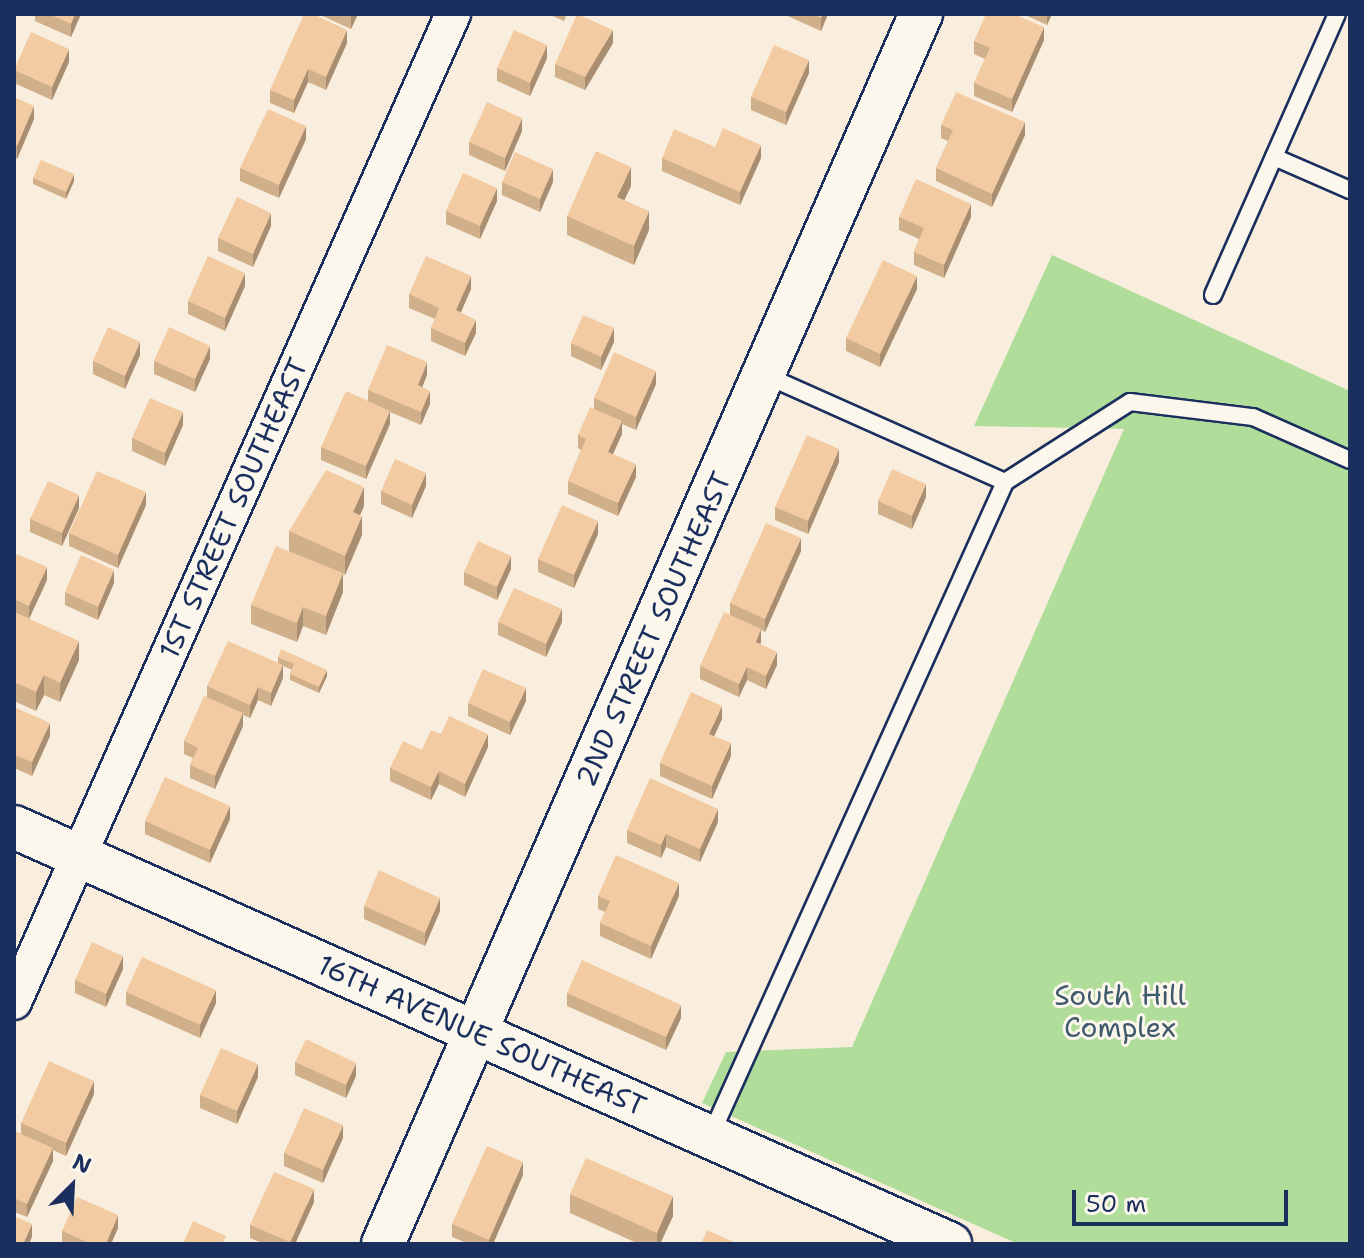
<!DOCTYPE html>
<html>
<head>
<meta charset="utf-8">
<style>
  body { margin:0 }
  #map { position:relative; width:1364px; height:1258px; overflow:hidden; background:#f9eedd; font-family:"Shantell Sans",sans-serif }
  div>[style] { position:absolute }
  .green>* { inset:0; background:#b1dd9b }
  .roads { filter:drop-shadow(2px 0 #1b2f5e) drop-shadow(-2px 0 #1b2f5e) drop-shadow(0 2px #1b2f5e) drop-shadow(0 -2px #1b2f5e) }
  .service>* { height:16px; margin:-8px; padding:0 8px; transform-origin:8px; border-radius:8px; background:#fbf7ec }
  .minor>* { height:34px; margin:-17px; padding:0 17px; transform-origin:17px; border-radius:17px; background:#fbf7ec }
  .tertiary>* { height:42px; margin:-21px; padding:0 21px; transform-origin:21px; border-radius:21px; background:#fbf7ec }
  .wall>* { inset:0; background:#d0af8b }
  .shaded-wall>* { inset:0; background:#a98e71 }
  .building>* { inset:0; background:#f2cba2 }
  span { translate:-50% -50%; white-space:nowrap; text-align:center; line-height:1.15; -webkit-text-stroke:6px #fbf7ec; paint-order:stroke }
  .street-label { font-size:28px; color:#1b2f5e }
  .park-label { font-size:28px; color:#405a6d }
  .frame { position:absolute; inset:0; border:16px solid #1b2f5e; pointer-events:none }
  .north { position:absolute; left:32px; top:1146px; width:80px; height:80px; -webkit-text-stroke:6px #fbf7ec; paint-order:stroke; rotate:24deg; font-size:22px; font-weight:700; line-height:32px; text-align:center; color:#1b2f5e }
  .north::after { content:''; display:block; margin:auto; width:28px; height:36px; background:#1b2f5e; clip-path:polygon(50% 0,100% 100%,50% 72%,0 100%) }
  .scale { position:absolute; left:1072px; top:1190px; width:216px; height:36px; box-sizing:border-box; border:4px solid #1b2f5e; border-top:0; padding-left:10px; font-size:24px; line-height:28px; white-space:nowrap; color:#1b2f5e; -webkit-text-stroke:6px #fbf7ec; paint-order:stroke }
</style>
</head>
<body>
<div id="map">
  <div class="green">
    <div style="clip-path:polygon(1052px 255px,1350px 391px,1350px 1244px,1018px 1244px,702px 1103px,726px 1052px,852px 1047px,1124px 429px,974px 426px)"></div>
  </div>
  <div class="roads">
    <div class="service">
      <div style="left:1274px;top:157px;width:83px;rotate:23.5deg"></div>
      <div style="left:1213px;top:295px;width:307px;rotate:-66.2deg"></div>
      <div style="left:1005px;top:482px;width:148px;rotate:-32.6deg"></div>
      <div style="left:1130px;top:402px;width:124px;rotate:7deg"></div>
      <div style="left:1253px;top:417px;width:106px;rotate:23.9deg"></div>
      <div style="left:710px;top:1137px;width:718px;rotate:-65.75deg"></div>
      <div style="left:1005px;top:482px;width:263px;rotate:-156deg"></div>
    </div>
    <div class="minor">
      <div style="left:14px;top:1002px;width:1081px;rotate:-66.04deg"></div>
    </div>
    <div class="tertiary">
      <div style="left:14px;top:827px;width:1025px;rotate:24.01deg"></div>
      <div style="left:383px;top:1244px;width:1343px;rotate:-66.38deg"></div>
    </div>
  </div>
  <div class="wall">
    <div style="clip-path:polygon(35px 14px,81px 14px,71px 37px,35px 21px)"></div>
    <div style="clip-path:polygon(318px 14px,358px 14px,351px 29px)"></div>
    <div style="clip-path:polygon(548px 14px,567px 14px,564px 21px)"></div>
    <div style="clip-path:polygon(783px 14px,828px 14px,821px 31px)"></div>
    <div style="clip-path:polygon(1023px 14px,1052px 14px,1047px 25px)"></div>
    <div style="clip-path:polygon(1044px 40px,1012px 112px,974px 96px,974px 83px,985px 59px,974px 54px,974px 41px)"></div>
    <div style="clip-path:polygon(347px 43px,326px 90px,308px 82px,294px 113px,270px 103px,270px 90px)"></div>
    <div style="clip-path:polygon(613px 43px,585px 90px,555px 77px,555px 64px)"></div>
    <div style="clip-path:polygon(547px 58px,530px 96px,497px 81px,497px 68px)"></div>
    <div style="clip-path:polygon(69px 62px,52px 100px,14px 83px,14px 70px)"></div>
    <div style="clip-path:polygon(809px 73px,786px 125px,751px 110px,751px 97px)"></div>
    <div style="clip-path:polygon(14px 97px,34px 119px,17px 159px,14px 157px)"></div>
    <div style="clip-path:polygon(941px 125px,1025px 135px,992px 207px,936px 181px,936px 168px,948px 141px,941px 138px)"></div>
    <div style="clip-path:polygon(522px 131px,505px 171px,469px 155px,469px 142px)"></div>
    <div style="clip-path:polygon(306px 139px,279px 198px,240px 181px,240px 168px)"></div>
    <div style="clip-path:polygon(715px 147px,761px 158px,740px 205px,662px 171px,662px 158px)"></div>
    <div style="clip-path:polygon(33px 178px,74px 181px,66px 199px,33px 184px)"></div>
    <div style="clip-path:polygon(502px 182px,553px 182px,540px 212px,502px 195px)"></div>
    <div style="clip-path:polygon(631px 186px,624px 200px,649px 230px,634px 265px,567px 235px,567px 216px)"></div>
    <div style="clip-path:polygon(497px 201px,480px 239px,446px 224px,446px 211px)"></div>
    <div style="clip-path:polygon(899px 217px,971px 217px,944px 278px,914px 265px,914px 252px,919px 239px,899px 230px)"></div>
    <div style="clip-path:polygon(271px 226px,253px 267px,218px 251px,218px 238px)"></div>
    <div style="clip-path:polygon(245px 286px,225px 331px,188px 314px,188px 301px)"></div>
    <div style="clip-path:polygon(471px 289px,460px 313px,476px 333px,465px 356px,431px 341px,431px 328px,435px 319px,409px 308px,409px 294px)"></div>
    <div style="clip-path:polygon(917px 289px,880px 367px,846px 351px,846px 338px)"></div>
    <div style="clip-path:polygon(614px 342px,601px 370px,571px 356px,571px 343px)"></div>
    <div style="clip-path:polygon(140px 355px,125px 389px,93px 374px,93px 361px)"></div>
    <div style="clip-path:polygon(210px 359px,195px 392px,154px 374px,154px 361px)"></div>
    <div style="clip-path:polygon(427px 375px,422px 387px,430px 404px,421px 425px,390px 412px,390px 424px,366px 479px,321px 460px,321px 447px,368px 401px,368px 390px)"></div>
    <div style="clip-path:polygon(656px 384px,636px 430px,622px 424px,622px 434px,613px 454px,636px 477px,618px 516px,568px 494px,568px 481px,581px 450px,578px 448px,578px 435px,594px 409px,594px 398px)"></div>
    <div style="clip-path:polygon(183px 425px,165px 466px,132px 451px,132px 438px)"></div>
    <div style="clip-path:polygon(839px 462px,808px 534px,775px 520px,775px 507px)"></div>
    <div style="clip-path:polygon(426px 486px,412px 518px,381px 504px,381px 491px)"></div>
    <div style="clip-path:polygon(926px 497px,912px 529px,878px 514px,878px 501px)"></div>
    <div style="clip-path:polygon(146px 505px,118px 568px,69px 546px,69px 533px)"></div>
    <div style="clip-path:polygon(364px 506px,360px 515px,362px 535px,345px 575px,343px 574px,343px 592px,326px 635px,303px 626px,297px 642px,251px 624px,251px 605px,289px 551px,289px 531px)"></div>
    <div style="clip-path:polygon(79px 508px,62px 546px,30px 532px,30px 519px)"></div>
    <div style="clip-path:polygon(598px 534px,574px 588px,538px 572px,538px 559px)"></div>
    <div style="clip-path:polygon(801px 551px,765px 632px,761px 630px,760px 644px,777px 665px,766px 689px,747px 680px,739px 697px,700px 679px,700px 666px,730px 615px,730px 603px)"></div>
    <div style="clip-path:polygon(14px 560px,47px 580px,29px 619px,14px 612px)"></div>
    <div style="clip-path:polygon(511px 569px,497px 600px,464px 585px,464px 572px)"></div>
    <div style="clip-path:polygon(114px 583px,98px 620px,65px 605px,65px 592px)"></div>
    <div style="clip-path:polygon(14px 612px,79px 660px,60px 702px,44px 695px,36px 711px,14px 701px)"></div>
    <div style="clip-path:polygon(498px 622px,562px 622px,546px 657px,498px 635px)"></div>
    <div style="clip-path:polygon(278px 657px,327px 676px,319px 693px,290px 680px,290px 674px,292px 670px,283px 666px,283px 678px,271px 706px,258px 700px,250px 718px,243px 715px,243px 726px,215px 789px,190px 778px,190px 765px,193px 758px,184px 754px,184px 741px,207px 697px,207px 686px,278px 663px)"></div>
    <div style="clip-path:polygon(526px 701px,510px 735px,468px 716px,468px 703px)"></div>
    <div style="clip-path:polygon(14px 707px,50px 736px,32px 776px,14px 768px)"></div>
    <div style="clip-path:polygon(722px 719px,714px 736px,731px 756px,712px 799px,660px 776px,660px 763px)"></div>
    <div style="clip-path:polygon(441px 734px,488px 747px,465px 797px,439px 784px,431px 800px,390px 781px,390px 768px,422px 750px)"></div>
    <div style="clip-path:polygon(230px 819px,210px 863px,145px 834px,145px 821px)"></div>
    <div style="clip-path:polygon(718px 822px,700px 862px,666px 847px,661px 858px,627px 843px,627px 830px)"></div>
    <div style="clip-path:polygon(598px 896px,679px 896px,651px 959px,600px 936px,600px 923px,605px 912px,598px 909px)"></div>
    <div style="clip-path:polygon(364px 906px,440px 911px,425px 946px,364px 919px)"></div>
    <div style="clip-path:polygon(123px 969px,106px 1007px,75px 993px,75px 980px)"></div>
    <div style="clip-path:polygon(126px 992px,216px 1003px,200px 1038px,126px 1005px)"></div>
    <div style="clip-path:polygon(567px 993px,681px 1018px,666px 1050px,567px 1006px)"></div>
    <div style="clip-path:polygon(295px 1062px,356px 1076px,346px 1098px,295px 1075px)"></div>
    <div style="clip-path:polygon(258px 1077px,237px 1124px,200px 1108px,200px 1095px)"></div>
    <div style="clip-path:polygon(94px 1094px,66px 1156px,53px 1150px,53px 1161px,27px 1217px,14px 1212px,14px 1131px,21px 1134px,21px 1123px)"></div>
    <div style="clip-path:polygon(343px 1138px,323px 1183px,284px 1166px,284px 1153px)"></div>
    <div style="clip-path:polygon(523px 1175px,493px 1244px,469px 1244px,452px 1237px,452px 1224px)"></div>
    <div style="clip-path:polygon(570px 1194px,673px 1216px,660px 1244px,639px 1244px,570px 1213px)"></div>
    <div style="clip-path:polygon(314px 1202px,295px 1244px,264px 1244px,250px 1238px,250px 1225px)"></div>
    <div style="clip-path:polygon(118px 1228px,111px 1244px,62px 1244px,62px 1231px)"></div>
  </div>
  <div class="shaded-wall">
    <div style="clip-path:polygon(75px 14px,81px 14px,71px 37px,71px 24px)"></div>
    <div style="clip-path:polygon(352px 14px,358px 14px,351px 29px,351px 16px)"></div>
    <div style="clip-path:polygon(823px 14px,828px 14px,821px 31px,821px 18px)"></div>
    <div style="clip-path:polygon(1047px 14px,1052px 14px,1047px 25px)"></div>
    <div style="clip-path:polygon(1044px 27px,1044px 40px,1012px 112px,1012px 99px)"></div>
    <div style="clip-path:polygon(347px 30px,347px 43px,326px 90px,326px 77px)"></div>
    <div style="clip-path:polygon(613px 30px,613px 43px,585px 90px,585px 77px)"></div>
    <div style="clip-path:polygon(547px 45px,547px 58px,530px 96px,530px 83px)"></div>
    <div style="clip-path:polygon(69px 49px,69px 62px,52px 100px,52px 87px)"></div>
    <div style="clip-path:polygon(809px 60px,809px 73px,786px 125px,786px 112px)"></div>
    <div style="clip-path:polygon(308px 69px,308px 82px,294px 113px,294px 100px)"></div>
    <div style="clip-path:polygon(34px 106px,34px 119px,17px 159px,17px 146px)"></div>
    <div style="clip-path:polygon(522px 118px,522px 131px,505px 171px,505px 158px)"></div>
    <div style="clip-path:polygon(1025px 122px,1025px 135px,992px 207px,992px 194px)"></div>
    <div style="clip-path:polygon(306px 126px,306px 139px,279px 198px,279px 185px)"></div>
    <div style="clip-path:polygon(761px 145px,761px 158px,740px 205px,740px 192px)"></div>
    <div style="clip-path:polygon(631px 167px,631px 186px,617px 216px,617px 197px)"></div>
    <div style="clip-path:polygon(553px 169px,553px 182px,540px 212px,540px 199px)"></div>
    <div style="clip-path:polygon(74px 174px,74px 181px,66px 199px,66px 192px)"></div>
    <div style="clip-path:polygon(497px 188px,497px 201px,480px 239px,480px 226px)"></div>
    <div style="clip-path:polygon(971px 204px,971px 217px,944px 278px,944px 265px)"></div>
    <div style="clip-path:polygon(649px 211px,649px 230px,634px 265px,634px 246px)"></div>
    <div style="clip-path:polygon(271px 213px,271px 226px,253px 267px,253px 254px)"></div>
    <div style="clip-path:polygon(245px 273px,245px 286px,225px 331px,225px 318px)"></div>
    <div style="clip-path:polygon(471px 276px,471px 289px,456px 324px,456px 310px)"></div>
    <div style="clip-path:polygon(917px 276px,917px 289px,880px 367px,880px 354px)"></div>
    <div style="clip-path:polygon(476px 320px,476px 333px,465px 356px,465px 343px)"></div>
    <div style="clip-path:polygon(614px 328px,614px 342px,601px 370px,601px 357px)"></div>
    <div style="clip-path:polygon(140px 342px,140px 355px,125px 389px,125px 376px)"></div>
    <div style="clip-path:polygon(210px 346px,210px 359px,195px 392px,195px 379px)"></div>
    <div style="clip-path:polygon(427px 362px,427px 375px,418px 398px,418px 385px)"></div>
    <div style="clip-path:polygon(656px 371px,656px 384px,636px 430px,636px 417px)"></div>
    <div style="clip-path:polygon(430px 391px,430px 404px,421px 425px,421px 412px)"></div>
    <div style="clip-path:polygon(390px 411px,390px 424px,366px 479px,366px 466px)"></div>
    <div style="clip-path:polygon(183px 412px,183px 425px,165px 466px,165px 453px)"></div>
    <div style="clip-path:polygon(622px 421px,622px 434px,608px 465px,608px 452px)"></div>
    <div style="clip-path:polygon(839px 449px,839px 462px,808px 534px,808px 521px)"></div>
    <div style="clip-path:polygon(636px 464px,636px 477px,618px 516px,618px 503px)"></div>
    <div style="clip-path:polygon(426px 473px,426px 486px,412px 518px,412px 505px)"></div>
    <div style="clip-path:polygon(926px 484px,926px 497px,912px 529px,912px 516px)"></div>
    <div style="clip-path:polygon(364px 487px,364px 506px,353px 531px,353px 512px)"></div>
    <div style="clip-path:polygon(146px 492px,146px 505px,118px 568px,118px 555px)"></div>
    <div style="clip-path:polygon(79px 495px,79px 508px,62px 546px,62px 533px)"></div>
    <div style="clip-path:polygon(362px 516px,362px 535px,345px 575px,345px 556px)"></div>
    <div style="clip-path:polygon(598px 521px,598px 534px,574px 588px,574px 575px)"></div>
    <div style="clip-path:polygon(801px 538px,801px 551px,765px 632px,765px 619px)"></div>
    <div style="clip-path:polygon(511px 556px,511px 569px,497px 600px,497px 587px)"></div>
    <div style="clip-path:polygon(47px 567px,47px 580px,29px 619px,29px 606px)"></div>
    <div style="clip-path:polygon(114px 570px,114px 583px,98px 620px,98px 607px)"></div>
    <div style="clip-path:polygon(343px 573px,343px 592px,326px 635px,326px 616px)"></div>
    <div style="clip-path:polygon(303px 607px,303px 626px,297px 642px,297px 623px)"></div>
    <div style="clip-path:polygon(562px 609px,562px 622px,546px 657px,546px 644px)"></div>
    <div style="clip-path:polygon(761px 629px,761px 642px,756px 655px,756px 642px)"></div>
    <div style="clip-path:polygon(79px 641px,79px 660px,60px 702px,60px 683px)"></div>
    <div style="clip-path:polygon(777px 652px,777px 665px,766px 689px,766px 676px)"></div>
    <div style="clip-path:polygon(283px 665px,283px 678px,271px 706px,271px 693px)"></div>
    <div style="clip-path:polygon(747px 667px,747px 680px,739px 697px,739px 684px)"></div>
    <div style="clip-path:polygon(327px 670px,327px 676px,319px 693px,319px 687px)"></div>
    <div style="clip-path:polygon(44px 675px,44px 695px,36px 711px,36px 692px)"></div>
    <div style="clip-path:polygon(258px 687px,258px 700px,250px 718px,250px 705px)"></div>
    <div style="clip-path:polygon(526px 688px,526px 701px,510px 735px,510px 722px)"></div>
    <div style="clip-path:polygon(722px 706px,722px 719px,709px 747px,709px 734px)"></div>
    <div style="clip-path:polygon(243px 713px,243px 726px,215px 789px,215px 776px)"></div>
    <div style="clip-path:polygon(50px 723px,50px 736px,32px 776px,32px 762px)"></div>
    <div style="clip-path:polygon(488px 734px,488px 747px,465px 797px,465px 784px)"></div>
    <div style="clip-path:polygon(731px 743px,731px 756px,712px 799px,712px 786px)"></div>
    <div style="clip-path:polygon(439px 771px,439px 784px,431px 800px,431px 787px)"></div>
    <div style="clip-path:polygon(230px 806px,230px 819px,210px 863px,210px 850px)"></div>
    <div style="clip-path:polygon(718px 809px,718px 822px,700px 862px,700px 849px)"></div>
    <div style="clip-path:polygon(666px 834px,666px 847px,661px 858px,661px 845px)"></div>
    <div style="clip-path:polygon(679px 883px,679px 896px,651px 959px,651px 946px)"></div>
    <div style="clip-path:polygon(440px 898px,440px 911px,425px 946px,425px 933px)"></div>
    <div style="clip-path:polygon(123px 956px,123px 969px,106px 1007px,106px 994px)"></div>
    <div style="clip-path:polygon(216px 990px,216px 1003px,200px 1038px,200px 1025px)"></div>
    <div style="clip-path:polygon(681px 1005px,681px 1018px,666px 1050px,666px 1037px)"></div>
    <div style="clip-path:polygon(356px 1063px,356px 1076px,346px 1098px,346px 1085px)"></div>
    <div style="clip-path:polygon(258px 1064px,258px 1077px,237px 1124px,237px 1111px)"></div>
    <div style="clip-path:polygon(94px 1081px,94px 1094px,66px 1156px,66px 1143px)"></div>
    <div style="clip-path:polygon(343px 1125px,343px 1138px,323px 1183px,323px 1170px)"></div>
    <div style="clip-path:polygon(53px 1148px,53px 1161px,27px 1217px,27px 1204px)"></div>
    <div style="clip-path:polygon(523px 1162px,523px 1175px,493px 1244px,489px 1244px,489px 1240px)"></div>
    <div style="clip-path:polygon(314px 1189px,314px 1202px,295px 1244px,290px 1244px)"></div>
    <div style="clip-path:polygon(673px 1196px,673px 1216px,660px 1244px,657px 1244px,657px 1233px)"></div>
    <div style="clip-path:polygon(118px 1215px,118px 1228px,111px 1244px,106px 1244px)"></div>
    <div style="clip-path:polygon(32px 1224px,32px 1237px,29px 1244px,23px 1244px)"></div>
  </div>
  <div class="building">
    <div style="clip-path:polygon(49px 14px,75px 14px,71px 24px)"></div>
    <div style="clip-path:polygon(304px 14px,313px 14px,347px 30px,326px 77px,308px 69px,294px 100px,270px 90px)"></div>
    <div style="clip-path:polygon(577px 14px,613px 30px,585px 77px,555px 64px)"></div>
    <div style="clip-path:polygon(812px 14px,823px 14px,821px 18px)"></div>
    <div style="clip-path:polygon(986px 14px,1014px 14px,1044px 27px,1012px 99px,974px 83px,990px 48px,974px 41px)"></div>
    <div style="clip-path:polygon(514px 30px,547px 45px,530px 83px,497px 68px)"></div>
    <div style="clip-path:polygon(31px 32px,69px 49px,52px 87px,14px 70px)"></div>
    <div style="clip-path:polygon(774px 45px,809px 60px,786px 112px,751px 97px)"></div>
    <div style="clip-path:polygon(956px 92px,1025px 122px,992px 194px,936px 168px,953px 130px,941px 125px)"></div>
    <div style="clip-path:polygon(14px 97px,34px 106px,17px 146px,14px 144px)"></div>
    <div style="clip-path:polygon(487px 102px,522px 118px,505px 158px,469px 142px)"></div>
    <div style="clip-path:polygon(268px 109px,306px 126px,279px 185px,240px 168px)"></div>
    <div style="clip-path:polygon(723px 128px,761px 145px,740px 192px,662px 158px,674px 129px,715px 147px)"></div>
    <div style="clip-path:polygon(596px 151px,631px 167px,617px 197px,649px 211px,634px 246px,567px 216px)"></div>
    <div style="clip-path:polygon(515px 152px,553px 169px,540px 199px,502px 182px)"></div>
    <div style="clip-path:polygon(41px 160px,74px 174px,66px 192px,33px 178px)"></div>
    <div style="clip-path:polygon(463px 173px,497px 188px,480px 226px,446px 211px)"></div>
    <div style="clip-path:polygon(916px 179px,971px 204px,944px 265px,914px 252px,924px 228px,899px 217px)"></div>
    <div style="clip-path:polygon(237px 197px,271px 213px,253px 254px,218px 238px)"></div>
    <div style="clip-path:polygon(208px 256px,245px 273px,225px 318px,188px 301px)"></div>
    <div style="clip-path:polygon(426px 256px,471px 276px,456px 310px,476px 320px,465px 343px,431px 328px,439px 308px,409px 294px)"></div>
    <div style="clip-path:polygon(883px 260px,917px 276px,880px 354px,846px 338px)"></div>
    <div style="clip-path:polygon(583px 315px,614px 328px,601px 357px,571px 343px)"></div>
    <div style="clip-path:polygon(108px 327px,140px 342px,125px 376px,93px 361px)"></div>
    <div style="clip-path:polygon(169px 327px,210px 346px,195px 379px,154px 361px)"></div>
    <div style="clip-path:polygon(387px 345px,427px 362px,418px 385px,430px 391px,421px 412px,368px 390px)"></div>
    <div style="clip-path:polygon(614px 352px,656px 371px,636px 417px,594px 398px)"></div>
    <div style="clip-path:polygon(346px 391px,390px 411px,366px 466px,321px 447px)"></div>
    <div style="clip-path:polygon(150px 398px,183px 412px,165px 453px,132px 438px)"></div>
    <div style="clip-path:polygon(590px 407px,622px 421px,608px 452px,636px 464px,618px 503px,568px 481px,586px 439px,578px 435px)"></div>
    <div style="clip-path:polygon(807px 435px,839px 449px,808px 521px,775px 507px)"></div>
    <div style="clip-path:polygon(395px 459px,426px 473px,412px 505px,381px 491px)"></div>
    <div style="clip-path:polygon(892px 469px,926px 484px,912px 516px,878px 501px)"></div>
    <div style="clip-path:polygon(326px 470px,364px 487px,353px 512px,362px 516px,345px 556px,289px 531px)"></div>
    <div style="clip-path:polygon(97px 471px,146px 492px,118px 555px,69px 533px)"></div>
    <div style="clip-path:polygon(48px 481px,79px 495px,62px 533px,30px 519px)"></div>
    <div style="clip-path:polygon(562px 505px,598px 521px,574px 575px,538px 559px)"></div>
    <div style="clip-path:polygon(766px 523px,801px 538px,765px 619px,730px 603px)"></div>
    <div style="clip-path:polygon(478px 541px,511px 556px,497px 587px,464px 572px)"></div>
    <div style="clip-path:polygon(276px 546px,343px 573px,326px 616px,303px 607px,297px 623px,251px 605px)"></div>
    <div style="clip-path:polygon(17px 554px,47px 567px,29px 606px,14px 599px,14px 560px)"></div>
    <div style="clip-path:polygon(81px 555px,114px 570px,98px 607px,65px 592px)"></div>
    <div style="clip-path:polygon(514px 588px,562px 609px,546px 644px,498px 622px)"></div>
    <div style="clip-path:polygon(14px 612px,79px 641px,60px 683px,44px 675px,36px 692px,14px 682px)"></div>
    <div style="clip-path:polygon(724px 612px,761px 629px,756px 642px,777px 652px,766px 676px,747px 667px,739px 684px,700px 666px)"></div>
    <div style="clip-path:polygon(228px 641px,283px 665px,271px 693px,258px 687px,250px 705px,207px 686px)"></div>
    <div style="clip-path:polygon(281px 649px,327px 670px,319px 687px,290px 674px,294px 664px,278px 657px)"></div>
    <div style="clip-path:polygon(483px 669px,526px 688px,510px 722px,468px 703px)"></div>
    <div style="clip-path:polygon(691px 692px,722px 706px,709px 734px,731px 743px,712px 786px,660px 763px)"></div>
    <div style="clip-path:polygon(204px 696px,243px 713px,215px 776px,190px 765px,198px 748px,184px 741px)"></div>
    <div style="clip-path:polygon(14px 707px,50px 723px,32px 762px,14px 755px)"></div>
    <div style="clip-path:polygon(449px 716px,488px 734px,465px 784px,439px 771px,431px 787px,390px 768px,403px 741px,422px 750px,431px 730px,441px 734px)"></div>
    <div style="clip-path:polygon(165px 777px,230px 806px,210px 850px,145px 821px)"></div>
    <div style="clip-path:polygon(650px 778px,718px 809px,700px 849px,666px 834px,661px 845px,627px 830px)"></div>
    <div style="clip-path:polygon(616px 855px,679px 883px,651px 946px,600px 923px,610px 901px,598px 896px)"></div>
    <div style="clip-path:polygon(379px 870px,440px 898px,425px 933px,364px 906px)"></div>
    <div style="clip-path:polygon(92px 942px,123px 956px,106px 994px,75px 980px)"></div>
    <div style="clip-path:polygon(142px 957px,216px 990px,200px 1025px,126px 992px)"></div>
    <div style="clip-path:polygon(582px 960px,681px 1005px,666px 1037px,567px 993px)"></div>
    <div style="clip-path:polygon(306px 1039px,356px 1063px,346px 1085px,295px 1062px)"></div>
    <div style="clip-path:polygon(221px 1048px,258px 1064px,237px 1111px,200px 1095px)"></div>
    <div style="clip-path:polygon(49px 1061px,94px 1081px,66px 1143px,21px 1123px)"></div>
    <div style="clip-path:polygon(304px 1108px,343px 1125px,323px 1170px,284px 1153px)"></div>
    <div style="clip-path:polygon(14px 1131px,53px 1148px,27px 1204px,14px 1198px)"></div>
    <div style="clip-path:polygon(487px 1146px,523px 1162px,489px 1240px,452px 1224px)"></div>
    <div style="clip-path:polygon(586px 1158px,673px 1196px,657px 1233px,570px 1194px)"></div>
    <div style="clip-path:polygon(274px 1172px,314px 1189px,290px 1242px,250px 1225px)"></div>
    <div style="clip-path:polygon(77px 1197px,118px 1215px,106px 1244px,91px 1244px,62px 1231px)"></div>
    <div style="clip-path:polygon(14px 1216px,32px 1224px,23px 1244px,14px 1244px)"></div>
    <div style="clip-path:polygon(193px 1221px,226px 1236px,222px 1244px,183px 1244px)"></div>
    <div style="clip-path:polygon(707px 1230px,738px 1244px,701px 1244px)"></div>
  </div>
  <div class="street-label">
    <span style="left:233px;top:508px;rotate:-66deg">1ST STREET SOUTHEAST</span>
    <span style="left:653px;top:629px;rotate:-66deg">2ND STREET SOUTHEAST</span>
    <span style="left:482px;top:1035px;rotate:24deg">16TH AVENUE SOUTHEAST</span>
  </div>
  <div class="park-label">
    <span style="left:1120px;top:1011px">South Hill<br>Complex</span>
  </div>
  <div class="frame"></div>
  <div class="north">N</div>
  <div class="scale">50 m</div>
</div>
</body>
</html>
